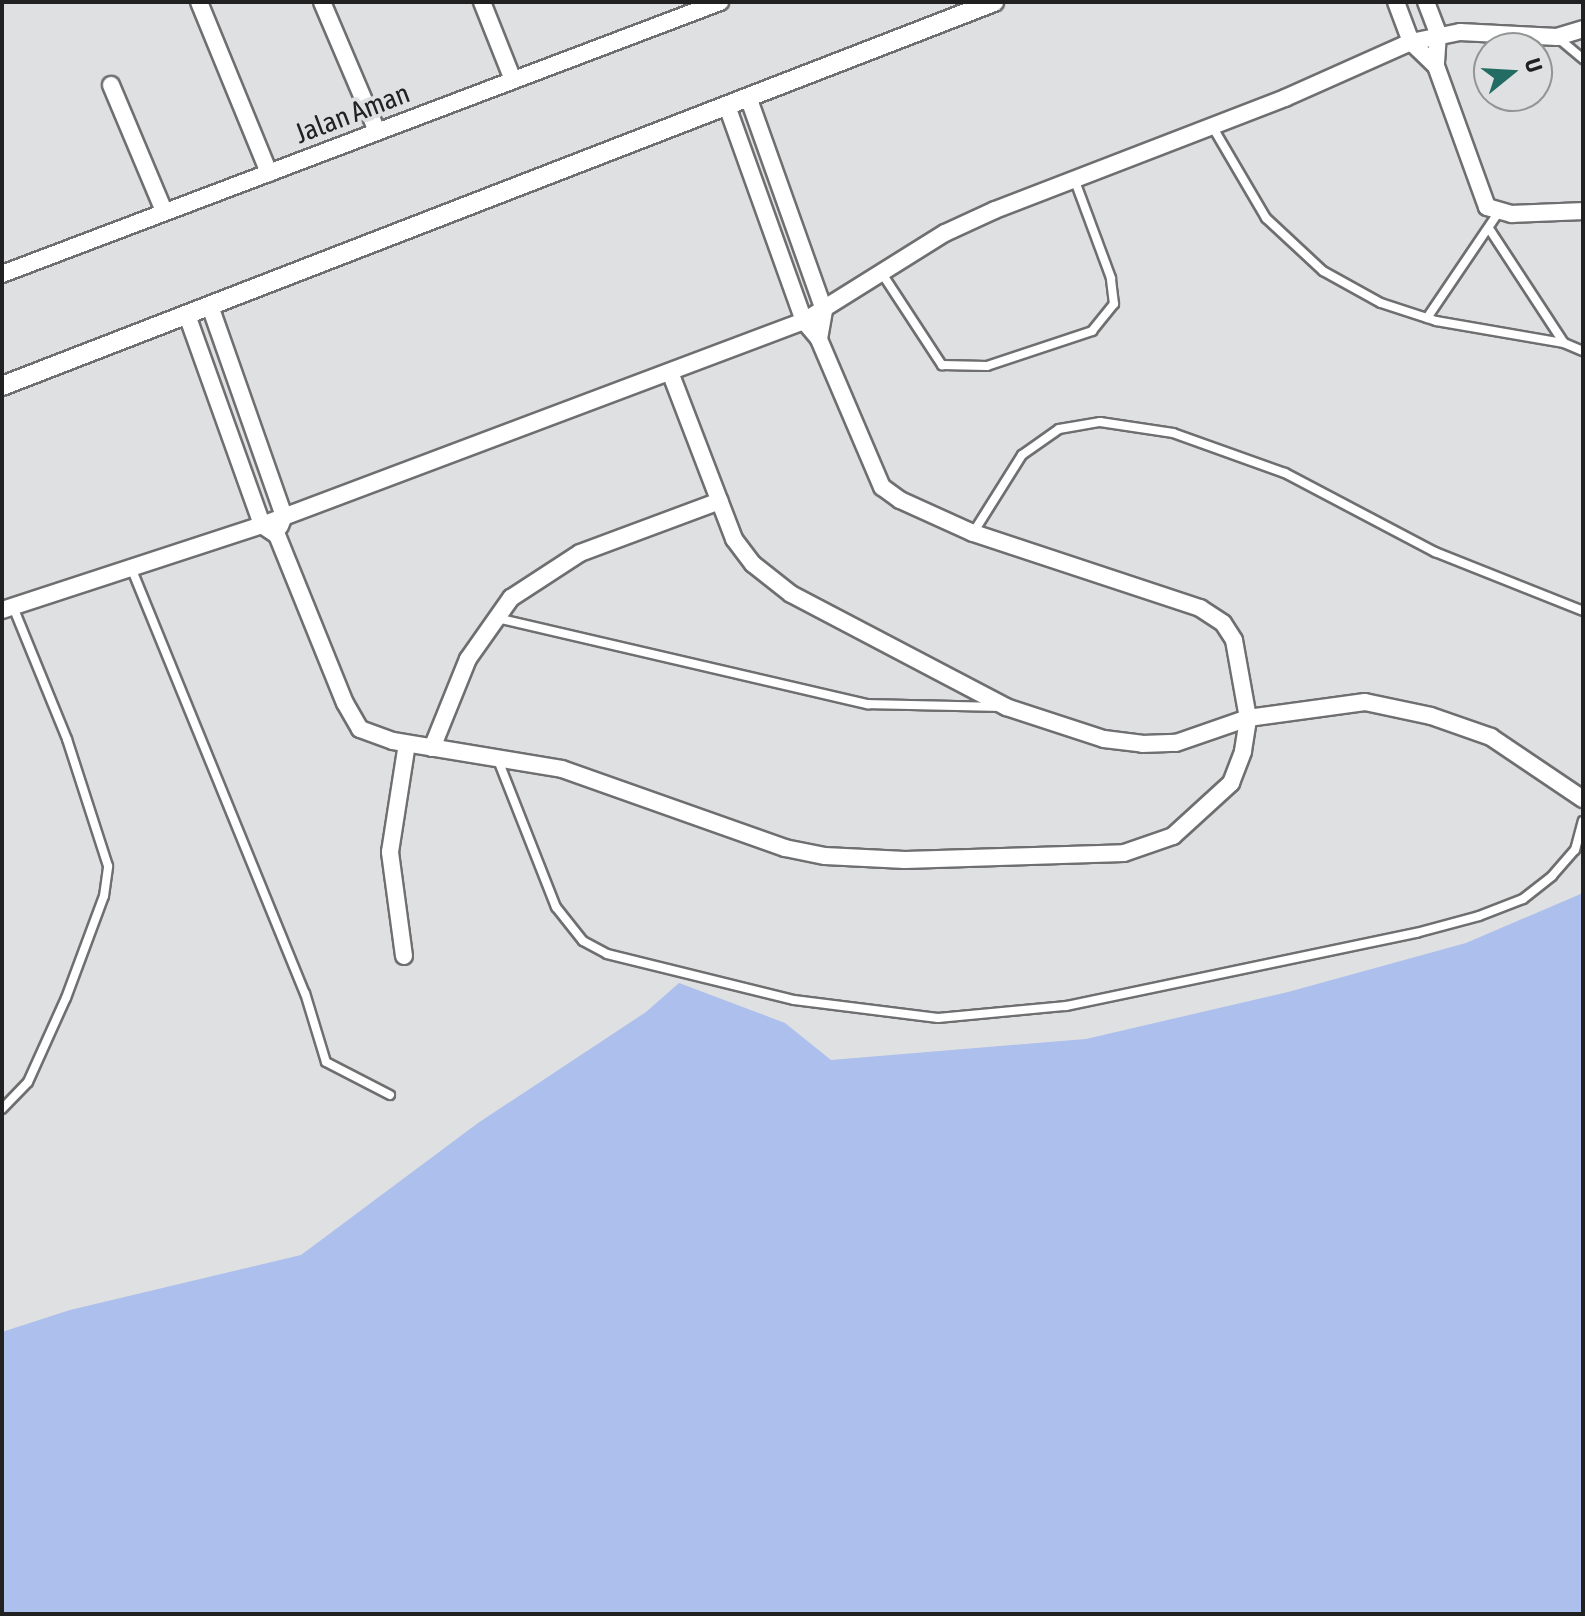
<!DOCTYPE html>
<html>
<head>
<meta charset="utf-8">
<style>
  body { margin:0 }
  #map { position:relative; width:1585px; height:1616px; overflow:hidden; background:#dfe0e1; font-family:"Asap Condensed",sans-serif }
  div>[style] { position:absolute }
  .green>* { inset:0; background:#acbfed }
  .roads { filter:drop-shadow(2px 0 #6f6f71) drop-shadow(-2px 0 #6f6f71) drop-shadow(0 2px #6f6f71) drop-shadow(0 -2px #6f6f71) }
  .service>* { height:8px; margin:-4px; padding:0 4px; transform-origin:4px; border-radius:4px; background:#fff }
  .minor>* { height:16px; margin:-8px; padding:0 8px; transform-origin:8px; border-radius:8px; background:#fff }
  .tertiary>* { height:18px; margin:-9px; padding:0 9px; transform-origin:9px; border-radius:9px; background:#fff }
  span { translate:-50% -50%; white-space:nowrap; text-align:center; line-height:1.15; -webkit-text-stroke:8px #dfe0e1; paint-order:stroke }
  .street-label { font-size:28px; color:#212121 }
  .frame { position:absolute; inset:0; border:4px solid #212121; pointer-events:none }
  .north { position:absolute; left:1473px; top:32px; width:80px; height:80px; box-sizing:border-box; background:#dfe0e1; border:2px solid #939494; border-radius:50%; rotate:72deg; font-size:22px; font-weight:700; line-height:32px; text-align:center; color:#212121 }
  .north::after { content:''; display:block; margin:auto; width:28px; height:36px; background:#236c64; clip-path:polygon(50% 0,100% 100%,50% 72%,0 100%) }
</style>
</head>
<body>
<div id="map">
  <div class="green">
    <div style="clip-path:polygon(1583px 893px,1583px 1614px,2px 1614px,2px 1332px,70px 1310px,301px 1255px,478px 1123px,646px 1012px,679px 983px,785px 1023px,831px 1060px,1086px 1039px,1288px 992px,1466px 943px)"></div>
  </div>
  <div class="roads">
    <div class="service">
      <div style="left:1558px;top:38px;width:33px;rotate:40deg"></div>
      <div style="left:1212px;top:126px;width:107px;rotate:59.6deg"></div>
      <div style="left:1266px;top:218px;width:78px;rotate:42.9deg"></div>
      <div style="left:1323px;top:271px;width:66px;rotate:28.9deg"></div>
      <div style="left:1381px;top:303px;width:58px;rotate:18.1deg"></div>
      <div style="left:1436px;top:321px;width:130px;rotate:9.8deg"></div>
      <div style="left:1564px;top:343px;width:21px;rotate:23deg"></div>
      <div style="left:1490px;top:230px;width:135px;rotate:56.8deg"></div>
      <div style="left:883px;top:275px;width:108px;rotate:56.8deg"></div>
      <div style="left:942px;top:365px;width:45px;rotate:1.3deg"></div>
      <div style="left:987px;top:366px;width:111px;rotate:-18.4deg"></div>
      <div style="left:1092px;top:331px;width:35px;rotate:-51deg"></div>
      <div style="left:1114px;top:304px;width:26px;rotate:-97deg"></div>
      <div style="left:1111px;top:278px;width:103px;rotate:-110.4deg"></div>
      <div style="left:1427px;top:318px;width:127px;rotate:-55.9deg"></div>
      <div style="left:973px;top:533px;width:92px;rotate:-57.9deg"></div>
      <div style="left:1022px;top:455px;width:45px;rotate:-35.1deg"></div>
      <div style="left:1059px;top:429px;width:42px;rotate:-9.7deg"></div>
      <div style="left:1100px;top:422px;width:74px;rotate:8.6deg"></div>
      <div style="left:1173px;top:433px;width:119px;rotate:19.7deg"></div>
      <div style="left:1285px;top:473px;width:170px;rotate:27.8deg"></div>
      <div style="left:1435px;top:552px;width:159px;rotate:21.7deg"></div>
      <div style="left:132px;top:570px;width:457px;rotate:67.8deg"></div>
      <div style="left:305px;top:993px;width:72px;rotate:73.1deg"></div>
      <div style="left:326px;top:1062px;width:72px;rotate:27.3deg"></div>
      <div style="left:497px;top:618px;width:381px;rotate:13.1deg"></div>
      <div style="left:868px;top:704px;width:130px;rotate:1.3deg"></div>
      <div style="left:498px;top:760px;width:158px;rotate:68.5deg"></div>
      <div style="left:556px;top:907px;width:43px;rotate:51.5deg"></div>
      <div style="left:583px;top:941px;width:27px;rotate:28deg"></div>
      <div style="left:607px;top:954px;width:193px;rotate:13.8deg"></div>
      <div style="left:794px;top:1000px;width:145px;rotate:7.1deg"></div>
      <div style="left:938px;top:1018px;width:129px;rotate:-5.4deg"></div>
      <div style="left:1066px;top:1006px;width:358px;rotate:-11.8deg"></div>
      <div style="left:1416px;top:933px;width:65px;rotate:-15.1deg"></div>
      <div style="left:1479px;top:916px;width:47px;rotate:-21.1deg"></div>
      <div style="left:1523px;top:899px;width:37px;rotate:-38deg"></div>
      <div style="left:1552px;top:876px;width:35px;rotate:-49deg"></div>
      <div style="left:1575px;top:850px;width:30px;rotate:-75deg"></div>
      <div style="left:2px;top:1109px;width:37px;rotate:-46deg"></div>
      <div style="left:28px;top:1082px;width:92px;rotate:-65.7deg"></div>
      <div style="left:66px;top:998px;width:109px;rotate:-69.6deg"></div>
      <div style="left:104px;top:896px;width:30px;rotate:-82deg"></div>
      <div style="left:108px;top:866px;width:133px;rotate:-107.9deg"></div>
      <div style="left:67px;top:739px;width:143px;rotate:-112.2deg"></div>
    </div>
    <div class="minor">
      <div style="left:199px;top:2px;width:185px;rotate:67.7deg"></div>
      <div style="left:322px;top:2px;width:140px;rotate:66.9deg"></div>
      <div style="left:482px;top:2px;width:84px;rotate:68.3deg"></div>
      <div style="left:1396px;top:2px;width:43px;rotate:69.4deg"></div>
      <div style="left:1411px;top:42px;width:35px;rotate:44deg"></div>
      <div style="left:1426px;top:2px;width:34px;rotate:69deg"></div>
      <div style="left:1438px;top:34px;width:32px;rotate:94deg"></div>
      <div style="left:1436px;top:66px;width:150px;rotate:70.1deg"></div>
      <div style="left:1487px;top:207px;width:26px;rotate:16deg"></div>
      <div style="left:1512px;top:214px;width:71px;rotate:-2.4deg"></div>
      <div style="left:111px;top:85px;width:137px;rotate:67.2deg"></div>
      <div style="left:727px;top:106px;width:228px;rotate:70.3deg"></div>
      <div style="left:804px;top:321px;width:23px;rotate:50deg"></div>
      <div style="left:819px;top:339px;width:29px;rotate:-80deg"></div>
      <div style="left:824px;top:310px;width:226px;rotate:-109.6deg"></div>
      <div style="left:2px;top:274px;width:768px;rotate:-20.75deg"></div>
      <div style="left:210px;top:306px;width:223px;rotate:70.6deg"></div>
      <div style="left:284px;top:516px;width:11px;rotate:112deg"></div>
      <div style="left:187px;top:315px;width:223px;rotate:70.3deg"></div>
      <div style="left:262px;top:525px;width:18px;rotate:34deg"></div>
      <div style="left:277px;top:535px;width:181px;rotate:68deg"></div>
      <div style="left:345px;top:703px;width:30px;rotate:60deg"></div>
      <div style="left:360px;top:729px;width:35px;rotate:20deg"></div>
      <div style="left:393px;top:741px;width:171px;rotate:9.4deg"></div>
      <div style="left:562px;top:769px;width:237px;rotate:19.5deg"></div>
      <div style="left:785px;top:848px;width:41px;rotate:11.3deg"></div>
      <div style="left:825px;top:856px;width:80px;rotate:2.9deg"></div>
      <div style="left:905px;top:860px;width:219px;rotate:-1.8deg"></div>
      <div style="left:1124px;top:853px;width:52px;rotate:-19.1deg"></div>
      <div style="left:1173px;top:836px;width:79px;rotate:-42.4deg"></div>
      <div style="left:1231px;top:783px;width:34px;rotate:-69deg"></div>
      <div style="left:1243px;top:751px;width:33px;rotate:-81deg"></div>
      <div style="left:1248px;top:718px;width:79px;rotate:-100.2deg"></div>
      <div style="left:1234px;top:640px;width:20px;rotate:-123deg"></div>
      <div style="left:1223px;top:623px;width:27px;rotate:-147deg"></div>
      <div style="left:1200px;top:608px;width:239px;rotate:-161.7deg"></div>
      <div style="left:973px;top:533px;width:80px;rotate:-155.7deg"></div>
      <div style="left:900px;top:500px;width:22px;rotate:-144deg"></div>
      <div style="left:882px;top:487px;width:161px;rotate:-113.1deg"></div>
      <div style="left:670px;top:372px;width:179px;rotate:69deg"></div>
      <div style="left:734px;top:539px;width:31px;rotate:53deg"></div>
      <div style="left:753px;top:564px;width:48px;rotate:38.3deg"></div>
      <div style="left:791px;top:594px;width:243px;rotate:27.7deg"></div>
      <div style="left:1006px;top:707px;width:103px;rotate:18.1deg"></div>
      <div style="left:1104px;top:739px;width:38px;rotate:7deg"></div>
      <div style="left:1142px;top:744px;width:34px;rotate:-2deg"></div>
      <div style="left:1176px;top:743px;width:76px;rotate:-19.1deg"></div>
      <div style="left:1248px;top:718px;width:118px;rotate:-7.8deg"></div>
      <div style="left:1365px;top:702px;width:67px;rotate:12deg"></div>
      <div style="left:1431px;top:716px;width:64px;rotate:19.3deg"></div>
      <div style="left:1491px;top:737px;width:111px;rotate:34deg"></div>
      <div style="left:2px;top:610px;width:274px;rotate:-18.1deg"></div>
      <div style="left:262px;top:525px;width:579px;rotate:-20.63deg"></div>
      <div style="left:804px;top:321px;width:166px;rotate:-32deg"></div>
      <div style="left:945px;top:233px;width:55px;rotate:-24.7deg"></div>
      <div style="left:995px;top:210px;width:311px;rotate:-21.1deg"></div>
      <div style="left:1285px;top:98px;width:138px;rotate:-24deg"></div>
      <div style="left:1411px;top:42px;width:50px;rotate:-11.5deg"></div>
      <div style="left:1460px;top:32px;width:97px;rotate:3deg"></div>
      <div style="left:1557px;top:37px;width:27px;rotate:-17deg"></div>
      <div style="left:432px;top:748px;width:96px;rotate:-68deg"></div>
      <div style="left:468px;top:659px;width:75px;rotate:-54.8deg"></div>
      <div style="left:511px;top:598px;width:82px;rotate:-33.1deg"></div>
      <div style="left:580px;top:553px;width:149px;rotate:-20.4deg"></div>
      <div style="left:404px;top:956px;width:105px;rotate:-97.7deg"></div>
      <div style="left:390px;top:852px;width:109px;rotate:-81.1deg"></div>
    </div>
    <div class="tertiary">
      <div style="left:2px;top:386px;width:1064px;rotate:-21.16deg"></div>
    </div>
  </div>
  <div class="street-label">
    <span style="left:352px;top:113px;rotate:-21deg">Jalan Aman</span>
  </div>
  <div class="frame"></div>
  <div class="north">U</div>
</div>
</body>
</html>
